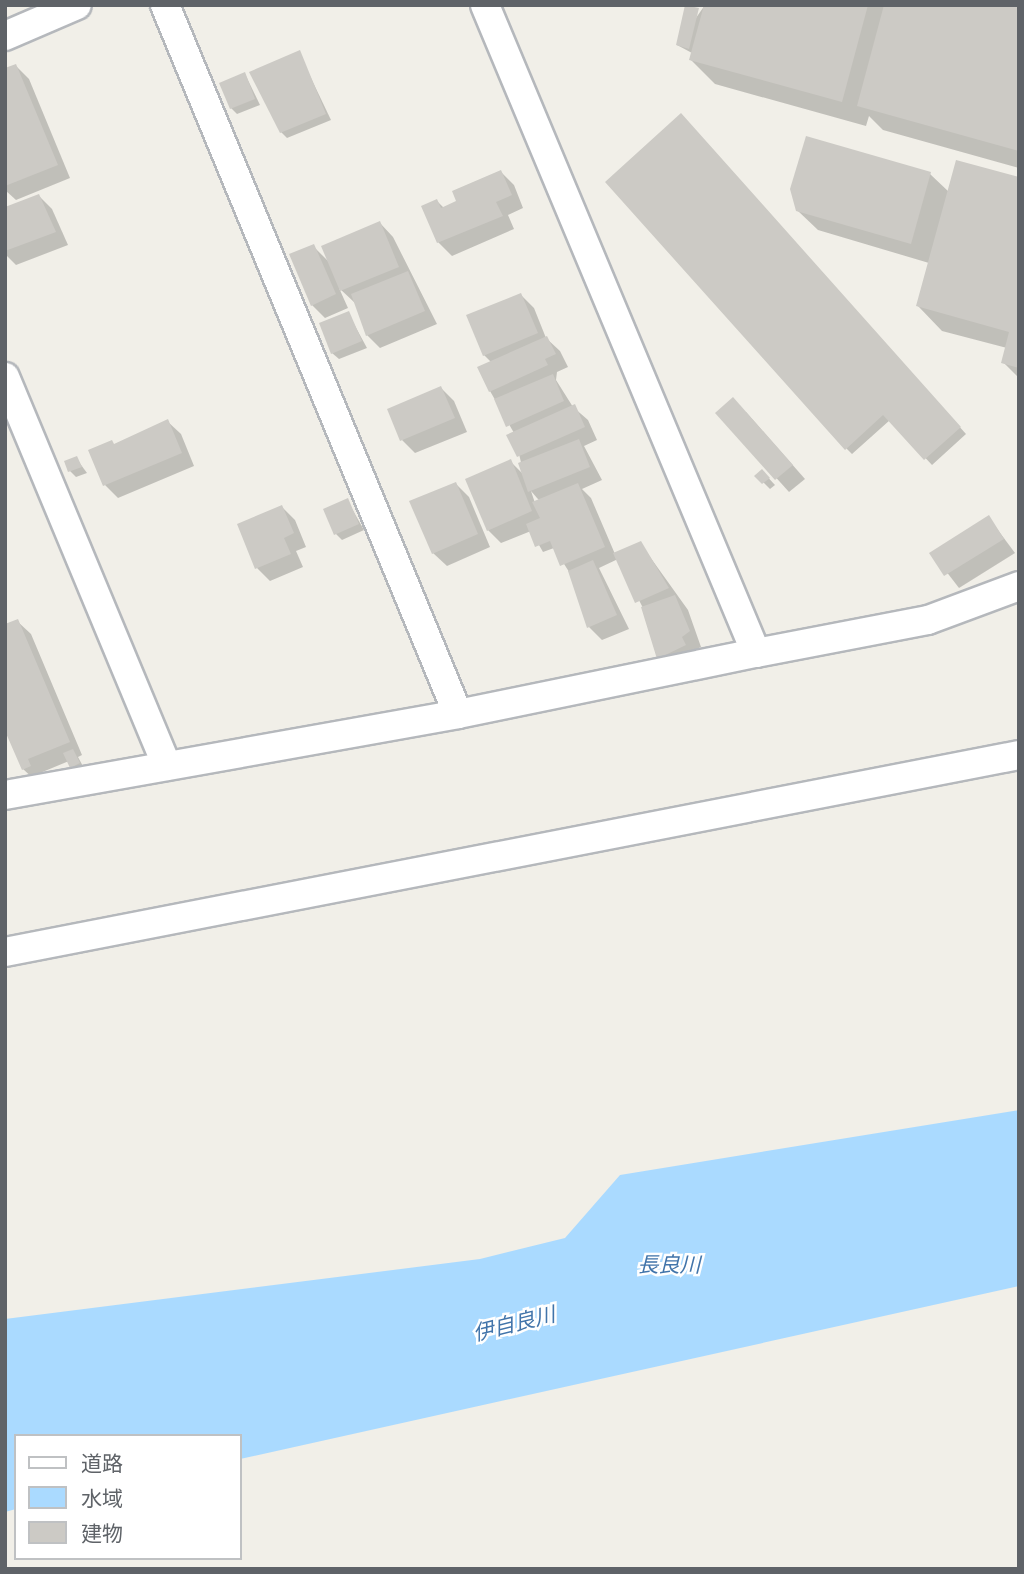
<!DOCTYPE html>
<html>
<head>
<meta charset="utf-8">
<style>
  body { margin:0 }
  #map { position:relative; width:1024px; height:1574px; overflow:hidden; background:#f1efe8; font-family:"Archivo Narrow","Noto Sans JP",sans-serif }
  div>[style] { position:absolute }
  .water>* { inset:0; background:#aadaff }
  .shadow>* { inset:0; background:#0003 }
  .building>* { inset:0; background:#cccac5 }
  .roads { filter:drop-shadow(2px 0 #b5b8bc) drop-shadow(-2px 0 #b5b8bc) drop-shadow(0 2px #b5b8bc) drop-shadow(0 -2px #b5b8bc) }
  .minor>* { height:28px; margin:-14px; padding:0 14px; transform-origin:14px; border-radius:14px; background:#fff }
  span { translate:-50% -50%; white-space:nowrap; text-align:center; line-height:1.15; -webkit-text-stroke:5px #fff; paint-order:stroke }
  .water-label { font-size:21px; color:#4174aa; font-style:italic }
  .frame { position:absolute; inset:0; border:7px solid #5f6368; pointer-events:none }
  .legend { position:absolute; left:14px; top:1434px; width:228px; height:126px; box-sizing:border-box; background:#fff; border:2px solid #bfc1c3; margin:0; padding:9px 12px; list-style:none; font-size:21px; color:#5f6368 }
  .legend li { display:flex; align-items:center; gap:14px; height:35px }
  .legend b { width:35px; border:2px solid #bfc1c3 }
</style>
</head>
<body>
<div id="map">
  <div class="water">
    <div style="clip-path:polygon(1019px 1110px,1019px 1286px,240px 1459px,240px 1436px,16px 1436px,16px 1509px,5px 1512px,5px 1319px,480px 1259px,565px 1238px,620px 1175px)"></div>
  </div>
  <div class="shadow">
    <div style="clip-path:polygon(705px 5px,1019px 5px,1019px 168px,883px 130px,869px 116px,866px 126px,715px 84px,691px 60px,692px 53px,677px 45px)"></div>
    <div style="clip-path:polygon(299px 53px,331px 120px,287px 138px,281px 132px)"></div>
    <div style="clip-path:polygon(16px 66px,29px 79px,70px 178px,16px 200px,5px 190px,5px 70px)"></div>
    <div style="clip-path:polygon(245px 74px,260px 105px,237px 114px,231px 108px)"></div>
    <div style="clip-path:polygon(687px 122px,966px 434px,932px 465px,890px 420px,852px 454px,846px 448px)"></div>
    <div style="clip-path:polygon(501px 172px,514px 185px,523px 208px,508px 215px,514px 229px,452px 256px,438px 242px,423px 206px,437px 201px,444px 208px,458px 202px)"></div>
    <div style="clip-path:polygon(930px 174px,949px 192px,1019px 179px,1019px 378px,1003px 362px,1007px 348px,942px 331px,918px 306px,929px 263px,818px 230px,798px 211px)"></div>
    <div style="clip-path:polygon(39px 196px,52px 209px,68px 245px,16px 265px,5px 254px,5px 209px)"></div>
    <div style="clip-path:polygon(380px 223px,393px 237px,437px 324px,380px 348px,367px 335px,355px 303px,339px 288px,348px 308px,325px 318px,312px 305px,313px 246px,329px 262px)"></div>
    <div style="clip-path:polygon(evenodd,521px 295px,534px 308px,546px 338px,560px 351px,568px 367px,557px 372px,556px 380px,573px 407px,588px 420px,597px 440px,584px 446px,602px 480px,582px 489px,591px 498px,615px 554px,640px 543px,688px 610px,701px 647px,694px 650px,698px 658px,672px 671px,659px 658px,643px 608px,618px 559px,599px 568px,629px 629px,602px 640px,589px 627px,571px 575px,554px 548px,543px 552px,531px 531px,501px 543px,488px 530px,510px 461px,524px 475px,514px 433px,490px 391px,492px 363px,484px 355px,521px 295px,531px 491px,537px 498px,540px 501px,535px 503px,531px 491px)"></div>
    <div style="clip-path:polygon(348px 313px,367px 348px,339px 359px,332px 353px)"></div>
    <div style="clip-path:polygon(441px 388px,454px 401px,467px 432px,415px 453px,402px 440px)"></div>
    <div style="clip-path:polygon(746px 412px,805px 479px,789px 492px,718px 413px)"></div>
    <div style="clip-path:polygon(167px 421px,181px 434px,194px 466px,118px 498px,105px 485px,115px 446px)"></div>
    <div style="clip-path:polygon(76px 458px,87px 473px,76px 477px,70px 471px)"></div>
    <div style="clip-path:polygon(762px 471px,775px 485px,770px 489px,757px 476px)"></div>
    <div style="clip-path:polygon(456px 484px,469px 497px,490px 547px,447px 566px,433px 553px)"></div>
    <div style="clip-path:polygon(347px 500px,364px 530px,342px 540px,336px 534px)"></div>
    <div style="clip-path:polygon(282px 507px,295px 520px,306px 547px,296px 551px,303px 567px,270px 581px,257px 568px)"></div>
    <div style="clip-path:polygon(989px 518px,1015px 553px,959px 588px,932px 553px)"></div>
    <div style="clip-path:polygon(17px 621px,31px 634px,82px 755px,78px 757px,85px 770px,78px 773px,69px 761px,40px 773px,43px 779px,37px 782px,23px 769px)"></div>
  </div>
  <div class="building">
    <div style="clip-path:polygon(685px 5px,699px 8px,689px 49px,676px 45px)"></div>
    <div style="clip-path:polygon(704px 5px,868px 5px,842px 102px,689px 60px)"></div>
    <div style="clip-path:polygon(884px 5px,1019px 5px,1019px 151px,857px 106px)"></div>
    <div style="clip-path:polygon(300px 50px,326px 114px,280px 133px,249px 72px)"></div>
    <div style="clip-path:polygon(16px 64px,58px 165px,5px 186px,5px 68px)"></div>
    <div style="clip-path:polygon(245px 72px,255px 99px,230px 109px,219px 83px)"></div>
    <div style="clip-path:polygon(681px 113px,961px 427px,924px 460px,883px 415px,845px 450px,605px 182px)"></div>
    <div style="clip-path:polygon(806px 136px,931px 172px,911px 244px,796px 211px,790px 189px)"></div>
    <div style="clip-path:polygon(956px 160px,1019px 177px,1019px 368px,1001px 363px,1009px 332px,916px 306px)"></div>
    <div style="clip-path:polygon(501px 170px,512px 195px,496px 202px,503px 216px,437px 243px,421px 206px,437px 199px,441px 208px,456px 201px,452px 191px)"></div>
    <div style="clip-path:polygon(39px 194px,56px 232px,5px 251px,5px 207px)"></div>
    <div style="clip-path:polygon(380px 221px,399px 267px,340px 291px,321px 246px)"></div>
    <div style="clip-path:polygon(314px 244px,336px 294px,311px 306px,289px 254px)"></div>
    <div style="clip-path:polygon(408px 271px,425px 311px,366px 336px,351px 294px)"></div>
    <div style="clip-path:polygon(521px 293px,538px 333px,483px 356px,466px 315px)"></div>
    <div style="clip-path:polygon(349px 311px,362px 341px,331px 354px,319px 323px)"></div>
    <div style="clip-path:polygon(547px 336px,556px 354px,545px 359px,548px 365px,489px 392px,477px 367px)"></div>
    <div style="clip-path:polygon(553px 374px,564px 401px,506px 427px,494px 399px)"></div>
    <div style="clip-path:polygon(441px 386px,455px 418px,400px 441px,387px 409px)"></div>
    <div style="clip-path:polygon(733px 397px,793px 465px,775px 480px,715px 413px)"></div>
    <div style="clip-path:polygon(575px 404px,585px 427px,517px 457px,506px 435px)"></div>
    <div style="clip-path:polygon(168px 419px,182px 453px,103px 486px,88px 450px,112px 440px,114px 444px)"></div>
    <div style="clip-path:polygon(579px 439px,590px 467px,528px 492px,518px 463px)"></div>
    <div style="clip-path:polygon(77px 456px,82px 467px,68px 472px,64px 461px)"></div>
    <div style="clip-path:polygon(511px 459px,532px 511px,487px 531px,465px 479px)"></div>
    <div style="clip-path:polygon(762px 469px,770px 478px,762px 484px,754px 476px)"></div>
    <div style="clip-path:polygon(456px 482px,478px 534px,432px 554px,409px 501px)"></div>
    <div style="clip-path:polygon(578px 483px,605px 547px,560px 566px,550px 541px,535px 547px,526px 524px,540px 518px,532px 502px)"></div>
    <div style="clip-path:polygon(348px 498px,359px 524px,334px 535px,323px 509px)"></div>
    <div style="clip-path:polygon(282px 505px,294px 533px,284px 538px,291px 554px,255px 569px,237px 524px)"></div>
    <div style="clip-path:polygon(989px 515px,1004px 539px,944px 576px,929px 553px)"></div>
    <div style="clip-path:polygon(641px 541px,669px 588px,635px 603px,613px 553px)"></div>
    <div style="clip-path:polygon(593px 560px,617px 615px,587px 628px,568px 571px)"></div>
    <div style="clip-path:polygon(675px 595px,690px 631px,682px 637px,686px 645px,657px 659px,641px 607px)"></div>
    <div style="clip-path:polygon(18px 619px,70px 742px,28px 759px,31px 766px,22px 770px,5px 731px,5px 624px)"></div>
    <div style="clip-path:polygon(73px 749px,80px 763px,70px 768px,63px 753px)"></div>
  </div>
  <div class="roads">
    <div class="minor">
      <div style="left:165px;top:5px;width:767px;rotate:67.55deg"></div>
      <div style="left:5px;top:36px;width:78px;rotate:-23.3deg"></div>
      <div style="left:5px;top:377px;width:421px;rotate:67.4deg"></div>
      <div style="left:756px;top:653px;width:175px;rotate:-10.9deg"></div>
      <div style="left:928px;top:620px;width:97px;rotate:-20.5deg"></div>
      <div style="left:5px;top:795px;width:460px;rotate:-10.1deg"></div>
      <div style="left:458px;top:714px;width:304px;rotate:-11.6deg"></div>
      <div style="left:756px;top:653px;width:702px;rotate:-112.7deg"></div>
      <div style="left:5px;top:952px;width:1033px;rotate:-10.99deg"></div>
    </div>
  </div>
  <div class="water-label">
    <span style="left:669px;top:1265px">長良川</span>
    <span style="left:514px;top:1324px;rotate:-14deg">伊自良川</span>
  </div>
  <div class="frame"></div>
  <ul class="legend">
  <li><b style="height:9px;background:#fff"></b>道路</li>
  <li><b style="height:19px;background:#aadaff"></b>水域</li>
  <li><b style="height:19px;background:#cccac5"></b>建物</li>
  </ul>
</div>
</body>
</html>
